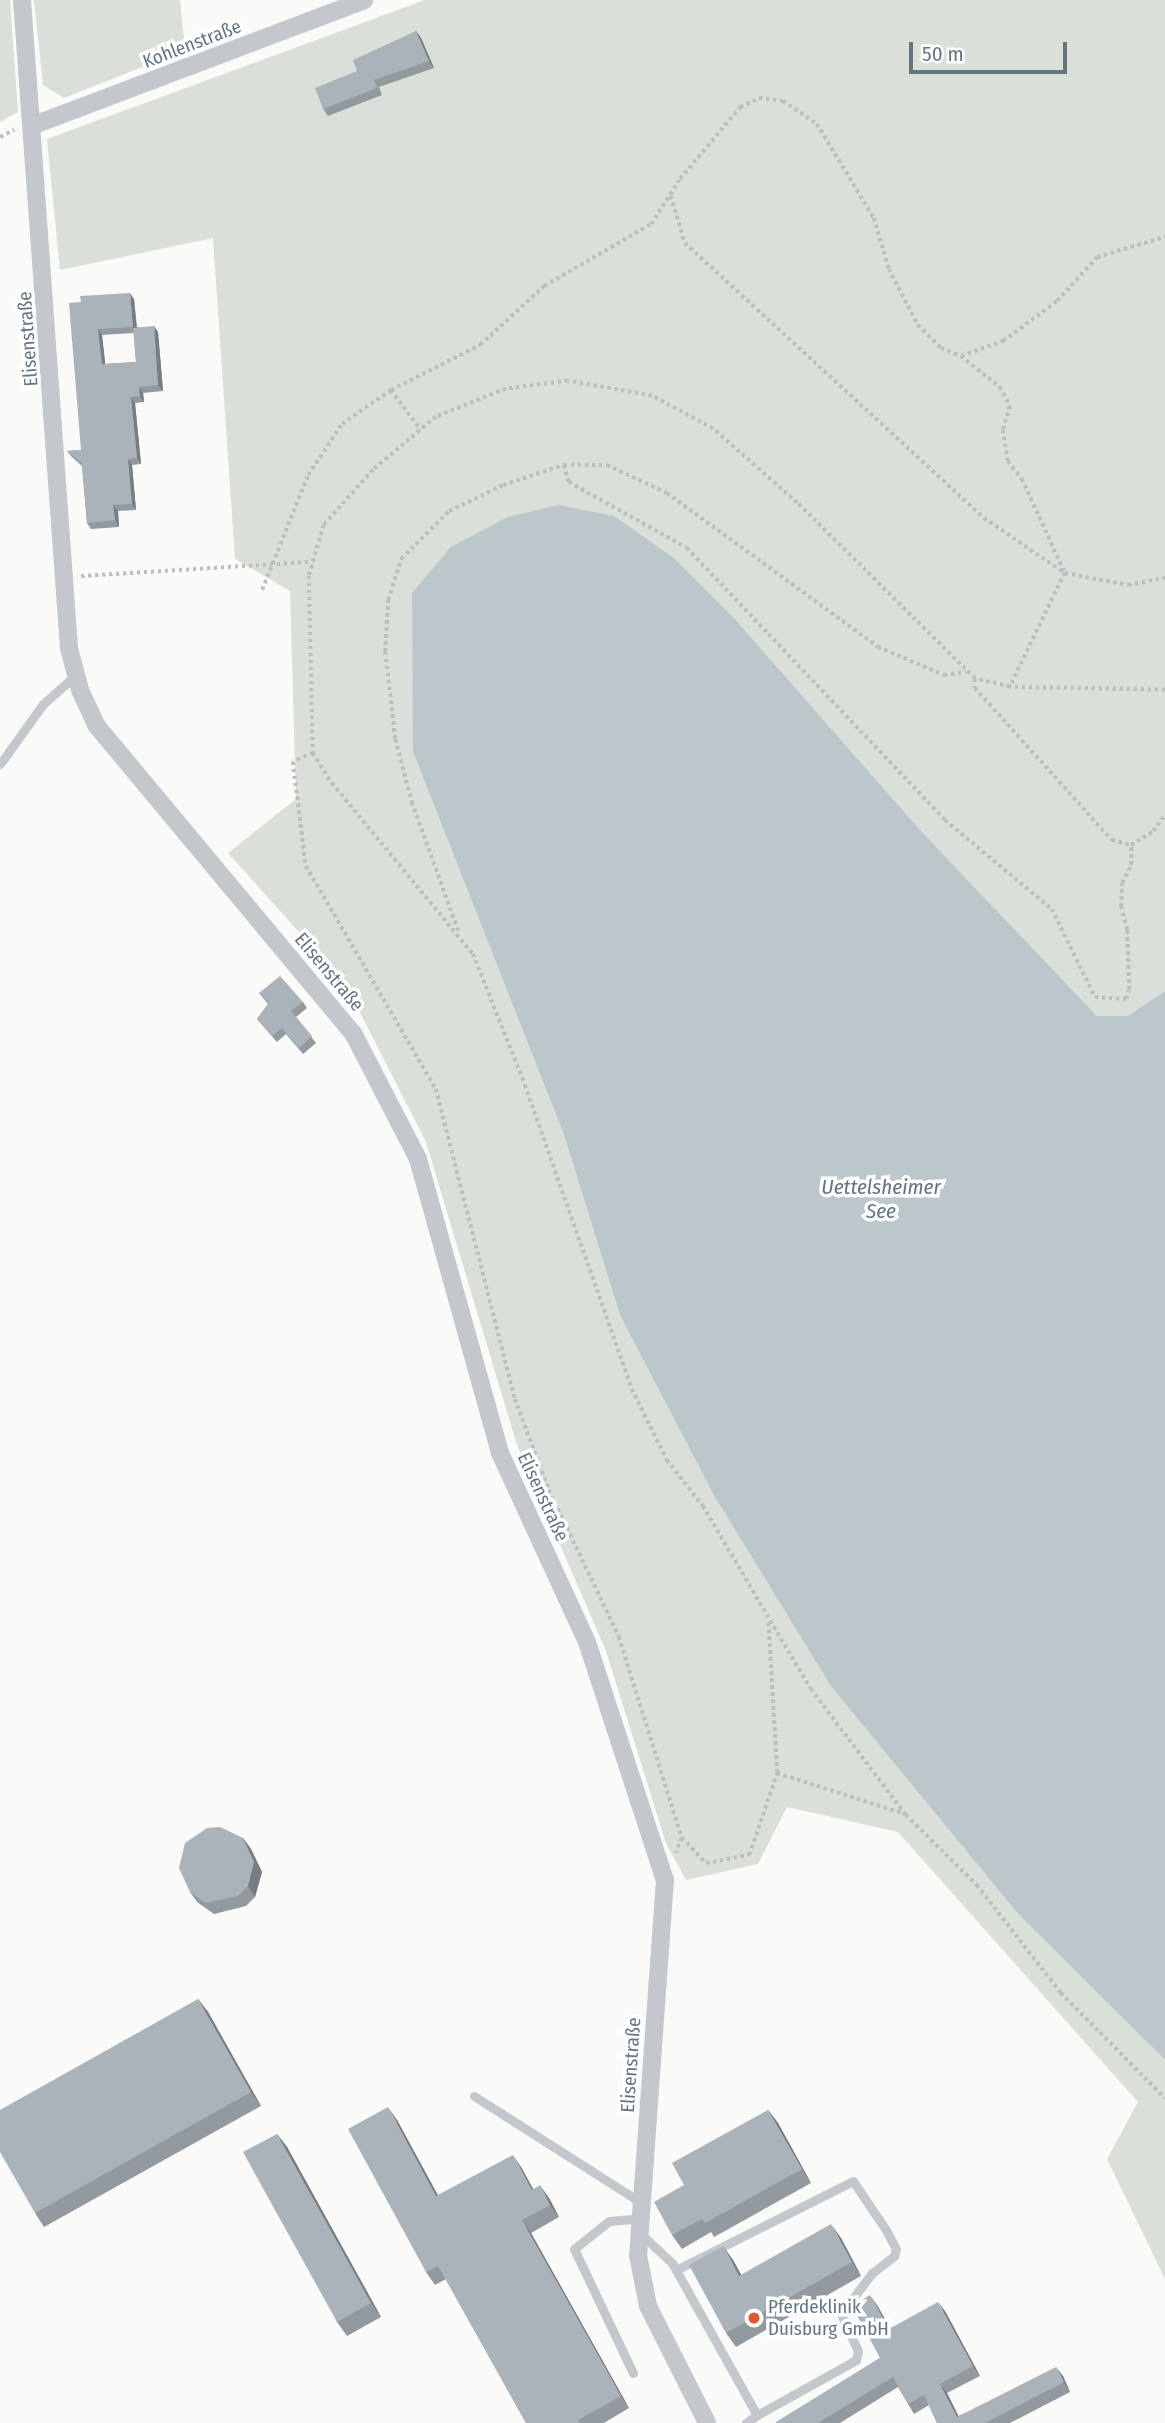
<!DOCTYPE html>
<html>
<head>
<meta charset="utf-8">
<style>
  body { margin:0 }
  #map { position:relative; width:1165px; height:2423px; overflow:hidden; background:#fafaf8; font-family:"Fira Sans Condensed",sans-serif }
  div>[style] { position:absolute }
  .green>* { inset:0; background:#dadfd7 }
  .water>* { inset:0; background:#bbc7cb }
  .path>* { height:3.5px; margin-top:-1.75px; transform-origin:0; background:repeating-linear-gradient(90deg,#bbbfc2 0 3.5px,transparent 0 7px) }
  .service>* { height:9px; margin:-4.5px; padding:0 4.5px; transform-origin:4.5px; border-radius:4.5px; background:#c3c8cc }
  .minor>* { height:18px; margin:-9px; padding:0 9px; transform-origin:9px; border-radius:9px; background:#c3c8cc }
  .wall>* { inset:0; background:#929a9f }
  .shaded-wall>* { inset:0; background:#777d82 }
  .building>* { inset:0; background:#aab3b9 }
  .dots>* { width:19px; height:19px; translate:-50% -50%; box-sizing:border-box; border:4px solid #fff; border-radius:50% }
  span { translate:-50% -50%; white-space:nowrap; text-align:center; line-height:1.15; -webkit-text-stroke:7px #fff; paint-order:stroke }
  .street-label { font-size:19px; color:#657683 }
  .poi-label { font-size:19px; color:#657683 }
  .left { translate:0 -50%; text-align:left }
  .water-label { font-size:21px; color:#60757c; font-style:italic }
  .scale { position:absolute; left:909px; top:42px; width:158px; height:32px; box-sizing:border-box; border:4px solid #657683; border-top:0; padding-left:9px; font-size:21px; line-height:24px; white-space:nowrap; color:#657683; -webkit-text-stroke:5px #fff; paint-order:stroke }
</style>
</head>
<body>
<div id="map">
  <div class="green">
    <div style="clip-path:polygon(0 0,10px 0,18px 112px,0 122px)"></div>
    <div style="clip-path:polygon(34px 0,180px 0,185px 50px,64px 98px,43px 85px)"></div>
    <div style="clip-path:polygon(425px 0,1165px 0,1165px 991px,1128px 1016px,1097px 1016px,921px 831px,734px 618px,675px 559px,413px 752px,564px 1135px,620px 1315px,1020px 1916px,1165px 2060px,1165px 2279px,1107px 2159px,1138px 2102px,898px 1832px,787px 1807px,758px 1864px,686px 1880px,666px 1843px,606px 1651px,517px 1445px,426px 1142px,345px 983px,228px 853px,296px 799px,290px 591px,235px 559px,213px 238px,60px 270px,47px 139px)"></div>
  </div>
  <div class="water">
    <div style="clip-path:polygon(558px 505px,614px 516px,675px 559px,734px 618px,921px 831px,1097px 1016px,1128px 1016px,1165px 991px,1165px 2060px,1020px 1916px,831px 1686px,715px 1497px,620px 1315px,564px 1135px,413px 752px,412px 593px,451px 547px,508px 517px)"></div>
  </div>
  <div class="path">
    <div style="left:0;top:137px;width:16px;rotate:-27deg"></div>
    <div style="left:671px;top:196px;width:49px;rotate:73.4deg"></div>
    <div style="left:685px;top:243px;width:406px;rotate:42.6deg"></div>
    <div style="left:984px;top:518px;width:98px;rotate:34.2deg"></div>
    <div style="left:1065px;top:573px;width:64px;rotate:10.8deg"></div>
    <div style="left:1128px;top:585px;width:38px;rotate:-11deg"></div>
    <div style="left:961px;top:356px;width:50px;rotate:38.5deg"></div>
    <div style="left:1000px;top:387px;width:21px;rotate:62deg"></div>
    <div style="left:1010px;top:406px;width:25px;rotate:106deg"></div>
    <div style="left:1003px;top:430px;width:31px;rotate:81deg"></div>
    <div style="left:1008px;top:461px;width:23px;rotate:52deg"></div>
    <div style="left:1022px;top:479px;width:103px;rotate:65.4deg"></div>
    <div style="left:1065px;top:573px;width:127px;rotate:115.8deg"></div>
    <div style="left:391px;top:390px;width:50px;rotate:53.1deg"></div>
    <div style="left:564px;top:465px;width:18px;rotate:74deg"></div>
    <div style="left:569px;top:482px;width:135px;rotate:29.2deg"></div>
    <div style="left:687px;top:548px;width:375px;rotate:46.5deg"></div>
    <div style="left:945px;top:820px;width:139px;rotate:39.8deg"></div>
    <div style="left:1052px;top:909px;width:98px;rotate:64deg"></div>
    <div style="left:1095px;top:997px;width:31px;rotate:4deg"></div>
    <div style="left:1126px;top:999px;width:9px;rotate:-72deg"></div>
    <div style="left:1129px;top:990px;width:60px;rotate:-91.9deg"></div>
    <div style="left:1127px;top:930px;width:24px;rotate:-105deg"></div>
    <div style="left:1121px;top:907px;width:24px;rotate:-88deg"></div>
    <div style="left:1122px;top:883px;width:20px;rotate:-63deg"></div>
    <div style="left:1131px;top:865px;width:20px;rotate:-90deg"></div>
    <div style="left:81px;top:576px;width:232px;rotate:-3.5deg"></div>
    <div style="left:262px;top:590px;width:124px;rotate:-68.2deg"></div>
    <div style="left:308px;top:475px;width:61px;rotate:-56.3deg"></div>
    <div style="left:342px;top:424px;width:60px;rotate:-34.8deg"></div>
    <div style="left:391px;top:390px;width:100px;rotate:-26.8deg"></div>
    <div style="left:480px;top:345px;width:87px;rotate:-42.7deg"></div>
    <div style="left:544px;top:286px;width:124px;rotate:-30.1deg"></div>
    <div style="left:651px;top:224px;width:54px;rotate:-57.2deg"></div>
    <div style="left:680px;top:179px;width:94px;rotate:-50.2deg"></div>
    <div style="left:740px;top:107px;width:21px;rotate:-25deg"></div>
    <div style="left:759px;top:98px;width:24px;rotate:7deg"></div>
    <div style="left:783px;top:101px;width:41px;rotate:34.1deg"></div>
    <div style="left:817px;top:124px;width:110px;rotate:58.8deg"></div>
    <div style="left:874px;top:218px;width:53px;rotate:73.6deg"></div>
    <div style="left:889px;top:269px;width:63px;rotate:62.6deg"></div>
    <div style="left:918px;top:325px;width:33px;rotate:45deg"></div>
    <div style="left:941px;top:348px;width:22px;rotate:22deg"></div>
    <div style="left:961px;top:356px;width:45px;rotate:-19.7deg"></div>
    <div style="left:1003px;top:341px;width:67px;rotate:-36.5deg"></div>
    <div style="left:1057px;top:301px;width:59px;rotate:-47.7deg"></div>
    <div style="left:1097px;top:257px;width:71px;rotate:-16.4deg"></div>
    <div style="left:975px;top:679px;width:9px;rotate:90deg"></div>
    <div style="left:975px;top:688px;width:205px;rotate:48deg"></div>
    <div style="left:1112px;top:840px;width:20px;rotate:15deg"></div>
    <div style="left:1131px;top:845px;width:26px;rotate:-32deg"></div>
    <div style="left:1153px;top:831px;width:20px;rotate:-53deg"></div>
    <div style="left:1165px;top:690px;width:155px;rotate:-178.9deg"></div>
    <div style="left:1010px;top:687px;width:36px;rotate:-167deg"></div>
    <div style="left:975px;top:679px;width:250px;rotate:-135.3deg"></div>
    <div style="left:797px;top:503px;width:112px;rotate:-138.6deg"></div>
    <div style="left:713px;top:429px;width:69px;rotate:-151.6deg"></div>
    <div style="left:652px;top:396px;width:85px;rotate:-169.9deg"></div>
    <div style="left:568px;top:381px;width:63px;rotate:172.6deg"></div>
    <div style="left:506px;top:389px;width:75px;rotate:158.2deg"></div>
    <div style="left:436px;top:417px;width:82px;rotate:139.9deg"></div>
    <div style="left:373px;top:470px;width:74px;rotate:131.7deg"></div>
    <div style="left:324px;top:525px;width:53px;rotate:106.4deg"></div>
    <div style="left:309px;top:576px;width:177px;rotate:88.7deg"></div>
    <div style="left:313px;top:753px;width:36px;rotate:58deg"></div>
    <div style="left:332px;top:783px;width:222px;rotate:50.5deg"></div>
    <div style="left:473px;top:954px;width:141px;rotate:68.3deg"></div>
    <div style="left:525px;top:1085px;width:322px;rotate:70.6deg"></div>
    <div style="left:632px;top:1389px;width:79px;rotate:63.8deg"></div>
    <div style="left:667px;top:1460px;width:58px;rotate:52deg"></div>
    <div style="left:703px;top:1506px;width:212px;rotate:59.5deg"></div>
    <div style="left:811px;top:1689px;width:158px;rotate:53deg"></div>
    <div style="left:906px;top:1815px;width:100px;rotate:44.6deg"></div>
    <div style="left:977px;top:1885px;width:137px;rotate:52.1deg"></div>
    <div style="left:1061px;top:1993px;width:148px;rotate:45.3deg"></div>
    <div style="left:313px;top:753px;width:22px;rotate:156deg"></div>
    <div style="left:293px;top:762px;width:105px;rotate:82.9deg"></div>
    <div style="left:306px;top:866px;width:258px;rotate:59.8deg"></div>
    <div style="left:436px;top:1089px;width:320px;rotate:75.7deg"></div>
    <div style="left:515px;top:1399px;width:97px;rotate:69.5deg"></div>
    <div style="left:549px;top:1490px;width:163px;rotate:64.5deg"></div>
    <div style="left:619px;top:1637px;width:211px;rotate:72.6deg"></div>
    <div style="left:682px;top:1838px;width:16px;rotate:112deg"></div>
    <div style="left:458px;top:931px;width:135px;rotate:-109.9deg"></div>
    <div style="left:412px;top:804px;width:67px;rotate:-104.7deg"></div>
    <div style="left:395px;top:739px;width:88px;rotate:-96.6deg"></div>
    <div style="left:385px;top:652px;width:52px;rotate:-86.7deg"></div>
    <div style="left:388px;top:600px;width:43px;rotate:-72.4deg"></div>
    <div style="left:401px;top:559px;width:68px;rotate:-45deg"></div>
    <div style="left:449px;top:511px;width:60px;rotate:-25.7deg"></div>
    <div style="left:503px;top:485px;width:64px;rotate:-18.2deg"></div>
    <div style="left:564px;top:465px;width:43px"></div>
    <div style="left:607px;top:465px;width:66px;rotate:25deg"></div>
    <div style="left:667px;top:493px;width:261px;rotate:36.1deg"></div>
    <div style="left:878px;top:647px;width:72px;rotate:23deg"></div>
    <div style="left:944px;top:675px;width:22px;rotate:-8deg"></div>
    <div style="left:777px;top:1773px;width:134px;rotate:17.8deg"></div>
    <div style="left:682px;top:1838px;width:35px;rotate:46deg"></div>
    <div style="left:706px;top:1863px;width:44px;rotate:-10.5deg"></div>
    <div style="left:749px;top:1855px;width:87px;rotate:-71.1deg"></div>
    <div style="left:777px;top:1773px;width:151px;rotate:-93.4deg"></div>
  </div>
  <div class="service">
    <div style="left:0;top:764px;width:74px;rotate:-54.4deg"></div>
    <div style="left:43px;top:704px;width:44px;rotate:-41.3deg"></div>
    <div style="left:474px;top:2096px;width:199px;rotate:32.5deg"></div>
    <div style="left:641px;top:2234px;width:42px;rotate:43.1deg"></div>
    <div style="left:672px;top:2263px;width:174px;rotate:60.8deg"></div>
    <div style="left:757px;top:2415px;width:14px;rotate:144deg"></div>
    <div style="left:676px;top:2270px;width:198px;rotate:-26.7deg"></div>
    <div style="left:853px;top:2181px;width:59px;rotate:56deg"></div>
    <div style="left:886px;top:2230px;width:21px;rotate:62deg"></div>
    <div style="left:896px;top:2249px;width:7px;rotate:106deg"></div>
    <div style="left:894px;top:2256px;width:28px;rotate:142deg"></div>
    <div style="left:872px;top:2273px;width:51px;rotate:127.1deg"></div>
    <div style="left:841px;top:2314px;width:41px;rotate:65.3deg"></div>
    <div style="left:858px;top:2351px;width:9px;rotate:103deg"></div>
    <div style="left:856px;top:2360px;width:113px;rotate:150.9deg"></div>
    <div style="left:633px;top:2373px;width:137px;rotate:-115.4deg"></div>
    <div style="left:574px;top:2249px;width:45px;rotate:-38.7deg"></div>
    <div style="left:609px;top:2221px;width:32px;rotate:-5deg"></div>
  </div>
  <div class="minor">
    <div style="left:22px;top:0;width:650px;rotate:85.85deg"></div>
    <div style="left:69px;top:648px;width:43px;rotate:75.3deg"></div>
    <div style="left:80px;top:690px;width:38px;rotate:65deg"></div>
    <div style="left:96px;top:725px;width:401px;rotate:50.2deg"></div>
    <div style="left:353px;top:1033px;width:142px;rotate:62.7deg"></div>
    <div style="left:418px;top:1159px;width:305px;rotate:74.4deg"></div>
    <div style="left:500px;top:1453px;width:208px;rotate:65.3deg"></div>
    <div style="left:587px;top:1642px;width:250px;rotate:71.9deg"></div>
    <div style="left:665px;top:1880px;width:376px;rotate:94.1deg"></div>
    <div style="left:638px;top:2255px;width:52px;rotate:78.9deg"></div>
    <div style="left:648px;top:2306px;width:131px;rotate:63.2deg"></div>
    <div style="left:34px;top:125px;width:353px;rotate:-20.7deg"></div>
  </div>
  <div class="wall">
    <div style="clip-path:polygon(416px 31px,421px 38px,434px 68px,379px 87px,382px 95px,328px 116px,323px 109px,357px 71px)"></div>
    <div style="clip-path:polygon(evenodd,134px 299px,137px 327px,158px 332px,163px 391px,143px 393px,144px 402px,135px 403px,141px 464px,132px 465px,136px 510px,118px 511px,119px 527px,91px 529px,87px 523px,82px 466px,72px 457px,67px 451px,81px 450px,81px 302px,134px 299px,134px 333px,136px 362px,105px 364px,102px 335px,134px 333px)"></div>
    <div style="clip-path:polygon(259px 993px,303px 1002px,307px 1008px,296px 1017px,316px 1043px,303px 1054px,286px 1034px,277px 1042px,257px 1019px,268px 1004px)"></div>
    <div style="clip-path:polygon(243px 1838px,251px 1849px,262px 1872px,255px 1897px,246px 1906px,214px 1914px,197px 1902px,190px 1892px)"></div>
    <div style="clip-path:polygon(198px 1999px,208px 2012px,261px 2106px,44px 2227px,35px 2213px)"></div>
    <div style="clip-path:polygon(768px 2110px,778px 2123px,811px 2183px,714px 2237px,711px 2232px,682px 2249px,672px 2235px,684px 2185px)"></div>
    <div style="clip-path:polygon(397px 2120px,438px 2195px,521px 2167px,533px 2189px,549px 2198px,559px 2217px,531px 2233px,629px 2408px,604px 2423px,526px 2423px,446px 2279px,435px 2285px,426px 2272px)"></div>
    <div style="clip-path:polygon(277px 2134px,287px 2147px,381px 2317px,347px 2336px,337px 2322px)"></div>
    <div style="clip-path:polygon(841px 2238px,861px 2276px,736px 2347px,726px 2333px,733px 2260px,741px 2275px)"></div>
    <div style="clip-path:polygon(877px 2305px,890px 2328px,945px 2311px,980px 2376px,947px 2393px,958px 2416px,1063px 2376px,1070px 2392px,1010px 2423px,937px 2423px,929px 2405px,914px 2414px,898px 2387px,840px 2423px,776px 2423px,880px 2358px)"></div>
  </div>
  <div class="shaded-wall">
    <div style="clip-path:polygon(416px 31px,421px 38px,434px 68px,429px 61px)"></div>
    <div style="clip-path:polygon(130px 293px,134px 299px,137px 333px,133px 327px)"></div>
    <div style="clip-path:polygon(154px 326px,158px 332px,163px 391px,158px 385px)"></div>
    <div style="clip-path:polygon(98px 329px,102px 335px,106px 370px,102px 364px)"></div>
    <div style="clip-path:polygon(139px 387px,143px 393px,144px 402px,140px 396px)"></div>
    <div style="clip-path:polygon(131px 397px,135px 403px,141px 464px,137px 458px)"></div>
    <div style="clip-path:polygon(128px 459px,132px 465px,136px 510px,132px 504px)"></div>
    <div style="clip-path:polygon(113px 505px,118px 511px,119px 527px,115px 520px)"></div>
    <div style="clip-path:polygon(243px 1838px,251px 1849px,262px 1872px,255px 1897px,248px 1886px)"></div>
    <div style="clip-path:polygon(198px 1999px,208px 2012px,261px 2106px,251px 2092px)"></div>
    <div style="clip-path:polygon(388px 2107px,397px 2120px,445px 2209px,436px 2196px)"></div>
    <div style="clip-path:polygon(768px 2110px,778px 2123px,811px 2183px,802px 2169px)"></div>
    <div style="clip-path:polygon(277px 2134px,287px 2147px,381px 2317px,371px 2303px)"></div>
    <div style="clip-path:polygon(513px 2155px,521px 2167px,541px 2203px,532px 2190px)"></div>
    <div style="clip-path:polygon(540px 2185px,549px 2198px,559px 2217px,550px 2205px)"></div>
    <div style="clip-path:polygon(522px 2220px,531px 2233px,629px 2408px,621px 2396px)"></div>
    <div style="clip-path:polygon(831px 2224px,841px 2238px,861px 2276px,852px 2262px)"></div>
    <div style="clip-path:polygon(723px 2246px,733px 2260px,749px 2289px,739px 2276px)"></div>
    <div style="clip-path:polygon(870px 2295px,877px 2305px,895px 2338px,889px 2329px)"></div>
    <div style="clip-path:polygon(938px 2302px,945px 2311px,980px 2376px,973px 2366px)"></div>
    <div style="clip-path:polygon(1056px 2367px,1063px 2376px,1070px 2392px,1064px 2382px)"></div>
    <div style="clip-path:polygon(940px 2384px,947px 2393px,962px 2423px,957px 2417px)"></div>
  </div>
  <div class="building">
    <div style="clip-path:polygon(416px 31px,429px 61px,374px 80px,377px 88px,323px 109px,315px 88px,357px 71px,353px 60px)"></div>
    <div style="clip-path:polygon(130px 293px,133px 327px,98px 329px,102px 364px,136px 362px,133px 328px,154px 326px,158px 385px,139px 387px,140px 396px,131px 397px,137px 458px,128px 459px,132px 504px,113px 505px,115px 520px,87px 523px,82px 463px,67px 451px,81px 450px,69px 303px,81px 302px,80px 296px)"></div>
    <div style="clip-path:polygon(280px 976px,303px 1002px,291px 1011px,312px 1036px,299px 1048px,282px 1028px,272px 1036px,257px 1019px,269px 1003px,259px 993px)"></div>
    <div style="clip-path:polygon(220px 1827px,243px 1838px,254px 1862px,248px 1886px,238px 1896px,206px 1903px,190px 1892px,179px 1868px,185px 1843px,207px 1828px)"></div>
    <div style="clip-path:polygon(198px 1999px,251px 2092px,35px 2213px,0 2152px,0 2110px)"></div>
    <div style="clip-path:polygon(388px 2107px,436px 2196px,513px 2155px,532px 2190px,540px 2185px,550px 2205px,522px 2220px,621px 2396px,578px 2420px,580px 2423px,526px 2423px,438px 2266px,426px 2272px,348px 2129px)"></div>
    <div style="clip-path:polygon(768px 2110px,802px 2169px,705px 2223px,702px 2219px,672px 2235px,654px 2202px,684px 2185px,672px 2163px)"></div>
    <div style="clip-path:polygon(277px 2134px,371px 2303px,337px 2322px,243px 2152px)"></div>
    <div style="clip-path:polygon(831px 2224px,852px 2262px,726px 2333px,689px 2265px,723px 2246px,739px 2276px)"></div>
    <div style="clip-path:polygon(870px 2295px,889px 2329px,938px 2302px,973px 2366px,940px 2384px,957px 2417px,1056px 2367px,1064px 2382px,985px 2423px,937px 2423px,924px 2395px,908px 2404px,893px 2377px,818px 2423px,776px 2423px,776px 2422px,880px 2358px,852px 2306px)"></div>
  </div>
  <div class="dots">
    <div style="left:754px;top:2318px;background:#e4572e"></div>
  </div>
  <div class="street-label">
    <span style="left:192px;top:44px;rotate:-21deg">Kohlenstraße</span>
    <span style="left:28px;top:339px;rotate:-94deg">Elisenstraße</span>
    <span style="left:329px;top:972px;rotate:50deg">Elisenstraße</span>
    <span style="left:543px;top:1497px;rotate:65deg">Elisenstraße</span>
    <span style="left:631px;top:2065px;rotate:-86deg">Elisenstraße</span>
  </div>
  <div class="poi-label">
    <span class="left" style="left:768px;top:2318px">Pferdeklinik<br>Duisburg GmbH</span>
  </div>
  <div class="water-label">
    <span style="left:881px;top:1199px">Uettelsheimer<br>See</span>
  </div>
  <div class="scale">50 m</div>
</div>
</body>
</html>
